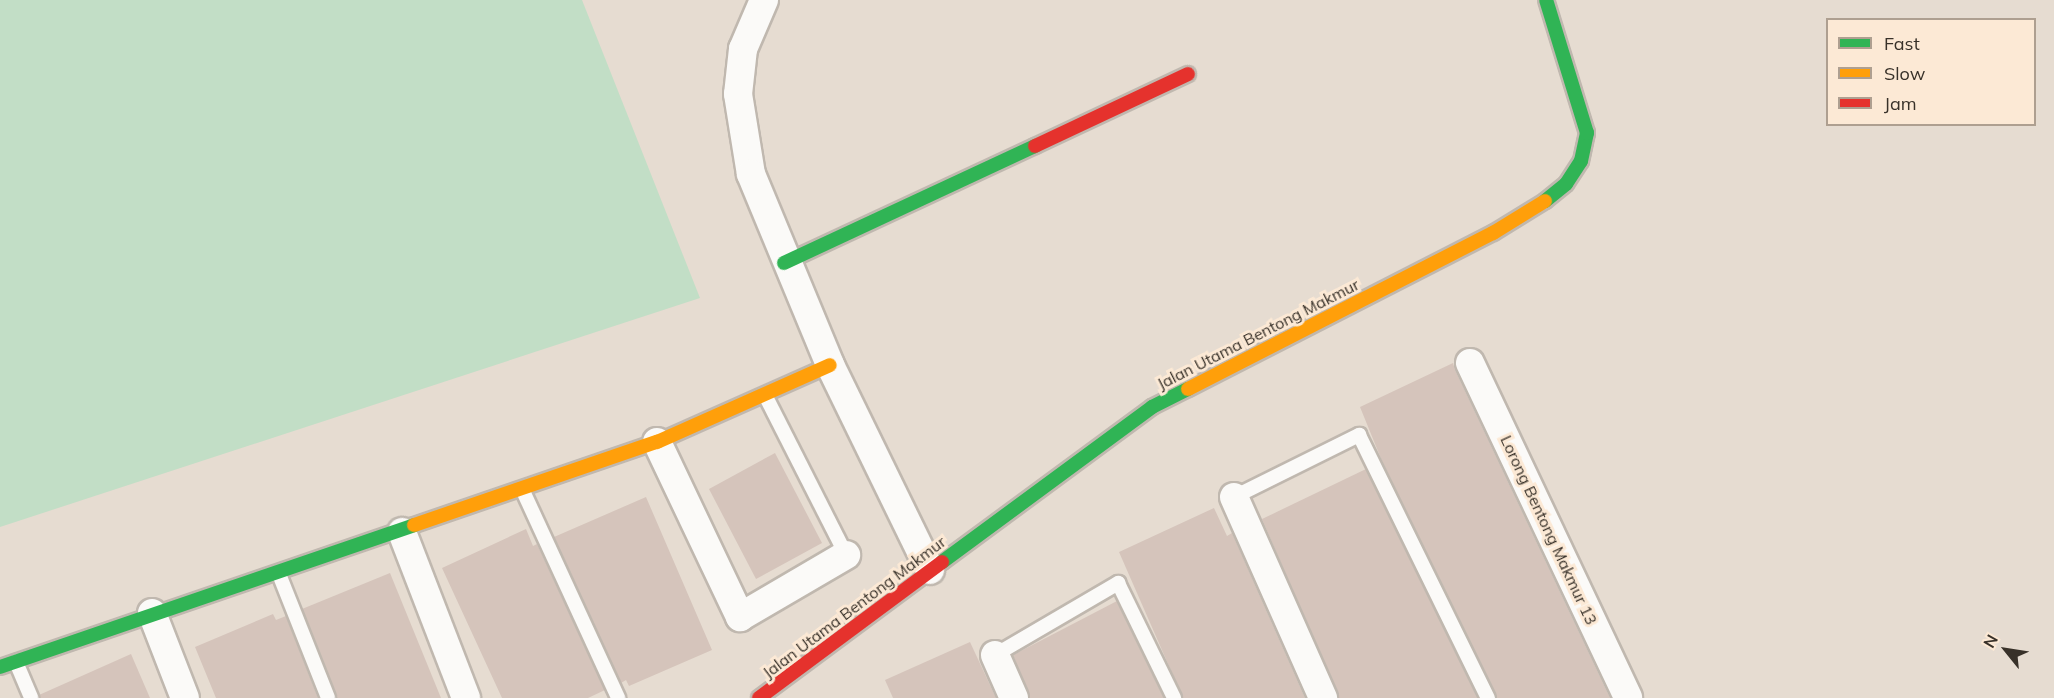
<!DOCTYPE html>
<html>
<head>
<meta charset="utf-8">
<style>
  body { margin:0 }
  #map { position:relative; width:2054px; height:698px; overflow:hidden; background:#e6dcd1; font-family:Mulish,sans-serif }
  div>[style] { position:absolute }
  .green>* { inset:0; background:#c2dec6 }
  .building>* { inset:0; background:#d5c4bb }
  .roads { filter:drop-shadow(2px 0 #c0b8af) drop-shadow(-2px 0 #c0b8af) drop-shadow(0 2px #c0b8af) drop-shadow(0 -2px #c0b8af) }
  .lane>* { height:14px; margin:-7px; padding:0 7px; transform-origin:7px; border-radius:7px; background:#fbfaf8 }
  .street>* { height:28px; margin:-14px; padding:0 14px; transform-origin:14px; border-radius:14px; background:#fbfaf8 }
  .fast>* { height:14px; margin:-7px; padding:0 7px; transform-origin:7px; border-radius:7px; background:#30b455 }
  .slow>* { height:14px; margin:-7px; padding:0 7px; transform-origin:7px; border-radius:7px; background:#ff9f0a }
  .jam>* { height:14px; margin:-7px; padding:0 7px; transform-origin:7px; border-radius:7px; background:#e5322d }
  span { translate:-50% -50%; white-space:nowrap; text-align:center; line-height:1.15; -webkit-text-stroke:6px #fce9d5; paint-order:stroke }
  .street-label { font-size:16px; color:#383129 }
  .legend { position:absolute; left:1826px; top:18px; width:210px; height:108px; box-sizing:border-box; background:#fce9d5; border:2px solid #ae9f90; margin:0; padding:8px 10px; list-style:none; font-size:18px; color:#383129 }
  .legend li { display:flex; align-items:center; gap:12px; height:30px }
  .legend b { width:30px; border:2px solid #ae9f90 }
  .north { position:absolute; left:1976px; top:620px; width:60px; height:60px; -webkit-text-stroke:4px #fce9d5; paint-order:stroke; rotate:300deg; font-size:16px; font-weight:700; line-height:24px; text-align:center; color:#383129 }
  .north::after { content:''; display:block; margin:auto; width:21px; height:27px; background:#383129; clip-path:polygon(50% 0,100% 100%,50% 72%,0 100%) }
</style>
</head>
<body>
<div id="map">
  <div class="green">
    <div style="clip-path:polygon(0 0,582px 0,700px 298px,0 527px)"></div>
  </div>
  <div class="building">
    <div style="clip-path:polygon(1453px 363px,1455px 370px,1610px 698px,1497px 698px,1382px 461px,1360px 407px)"></div>
    <div style="clip-path:polygon(775px 453px,822px 543px,756px 579px,709px 489px)"></div>
    <div style="clip-path:polygon(1366px 469px,1478px 698px,1339px 698px,1262px 519px)"></div>
    <div style="clip-path:polygon(646px 497px,712px 650px,629px 686px,626px 680px,621px 683px,554px 537px)"></div>
    <div style="clip-path:polygon(1214px 508px,1227px 536px,1232px 533px,1305px 698px,1183px 698px,1119px 552px)"></div>
    <div style="clip-path:polygon(526px 529px,533px 546px,537px 544px,605px 690px,588px 698px,502px 698px,442px 568px)"></div>
    <div style="clip-path:polygon(390px 573px,441px 698px,337px 698px,302px 609px)"></div>
    <div style="clip-path:polygon(1117px 601px,1164px 698px,1030px 698px,1013px 655px)"></div>
    <div style="clip-path:polygon(273px 614px,276px 620px,286px 616px,318px 698px,216px 698px,195px 647px)"></div>
    <div style="clip-path:polygon(970px 642px,996px 698px,893px 698px,885px 680px)"></div>
    <div style="clip-path:polygon(131px 654px,150px 698px,40px 698px,39px 695px)"></div>
  </div>
  <div class="roads">
    <div class="lane">
      <div style="left:765px;top:395px;width:179px;rotate:63.1deg"></div>
      <div style="left:523px;top:491px;width:228px;rotate:65.3deg"></div>
      <div style="left:1234px;top:497px;width:140px;rotate:-26.4deg"></div>
      <div style="left:1359px;top:435px;width:293px;rotate:63.9deg"></div>
      <div style="left:279px;top:574px;width:133px;rotate:68.4deg"></div>
      <div style="left:995px;top:655px;width:143px;rotate:-30.3deg"></div>
      <div style="left:1118px;top:583px;width:128px;rotate:64deg"></div>
      <div style="left:16px;top:662px;width:39px;rotate:67deg"></div>
    </div>
    <div class="street">
      <div style="left:764px;top:0;width:53px;rotate:113.2deg"></div>
      <div style="left:743px;top:49px;width:45px;rotate:96.3deg"></div>
      <div style="left:738px;top:94px;width:81px;rotate:80.8deg"></div>
      <div style="left:751px;top:174px;width:207px;rotate:67.5deg"></div>
      <div style="left:830px;top:365px;width:228px;rotate:64deg"></div>
      <div style="left:1470px;top:363px;width:370px;rotate:64.7deg"></div>
      <div style="left:657px;top:442px;width:194px;rotate:64.6deg"></div>
      <div style="left:740px;top:617px;width:123px;rotate:-30.3deg"></div>
      <div style="left:1234px;top:497px;width:220px;rotate:66.1deg"></div>
      <div style="left:402px;top:532px;width:178px;rotate:68.9deg"></div>
      <div style="left:152px;top:613px;width:91px;rotate:68.8deg"></div>
      <div style="left:995px;top:655px;width:47px;rotate:66.2deg"></div>
    </div>
    <div class="fast">
      <div style="left:1545px;top:201px;width:27px;rotate:-39deg"></div>
      <div style="left:1566px;top:184px;width:27px;rotate:-57deg"></div>
      <div style="left:1581px;top:161px;width:29px;rotate:-78deg"></div>
      <div style="left:1587px;top:133px;width:139px;rotate:-107.1deg"></div>
      <div style="left:784px;top:263px;width:277px;rotate:-25deg"></div>
      <div style="left:942px;top:562px;width:261px;rotate:-36.4deg"></div>
      <div style="left:1152px;top:407px;width:40px;rotate:-26.6deg"></div>
      <div style="left:0;top:667px;width:438px;rotate:-18.9deg"></div>
    </div>
    <div class="slow">
      <div style="left:1188px;top:389px;width:343px;rotate:-27.1deg"></div>
      <div style="left:1493px;top:233px;width:61px;rotate:-31.6deg"></div>
      <div style="left:414px;top:525px;width:257px;rotate:-18.9deg"></div>
      <div style="left:657px;top:442px;width:189px;rotate:-24deg"></div>
    </div>
    <div class="jam">
      <div style="left:1035px;top:146px;width:169px;rotate:-25.2deg"></div>
      <div style="left:759px;top:698px;width:228px;rotate:-36.6deg"></div>
    </div>
  </div>
  <div class="street-label">
    <span style="left:1258px;top:334px;rotate:-27deg">Jalan Utama Bentong Makmur</span>
    <span style="left:1549px;top:530px;rotate:65deg">Lorong Bentong Makmur 13</span>
    <span style="left:854px;top:607px;rotate:-37deg">Jalan Utama Bentong Makmur</span>
  </div>
  <ul class="legend">
  <li><b style="height:8px;background:#30b455"></b>Fast</li>
  <li><b style="height:8px;background:#ff9f0a"></b>Slow</li>
  <li><b style="height:8px;background:#e5322d"></b>Jam</li>
  </ul>
  <div class="north">N</div>
</div>
</body>
</html>
